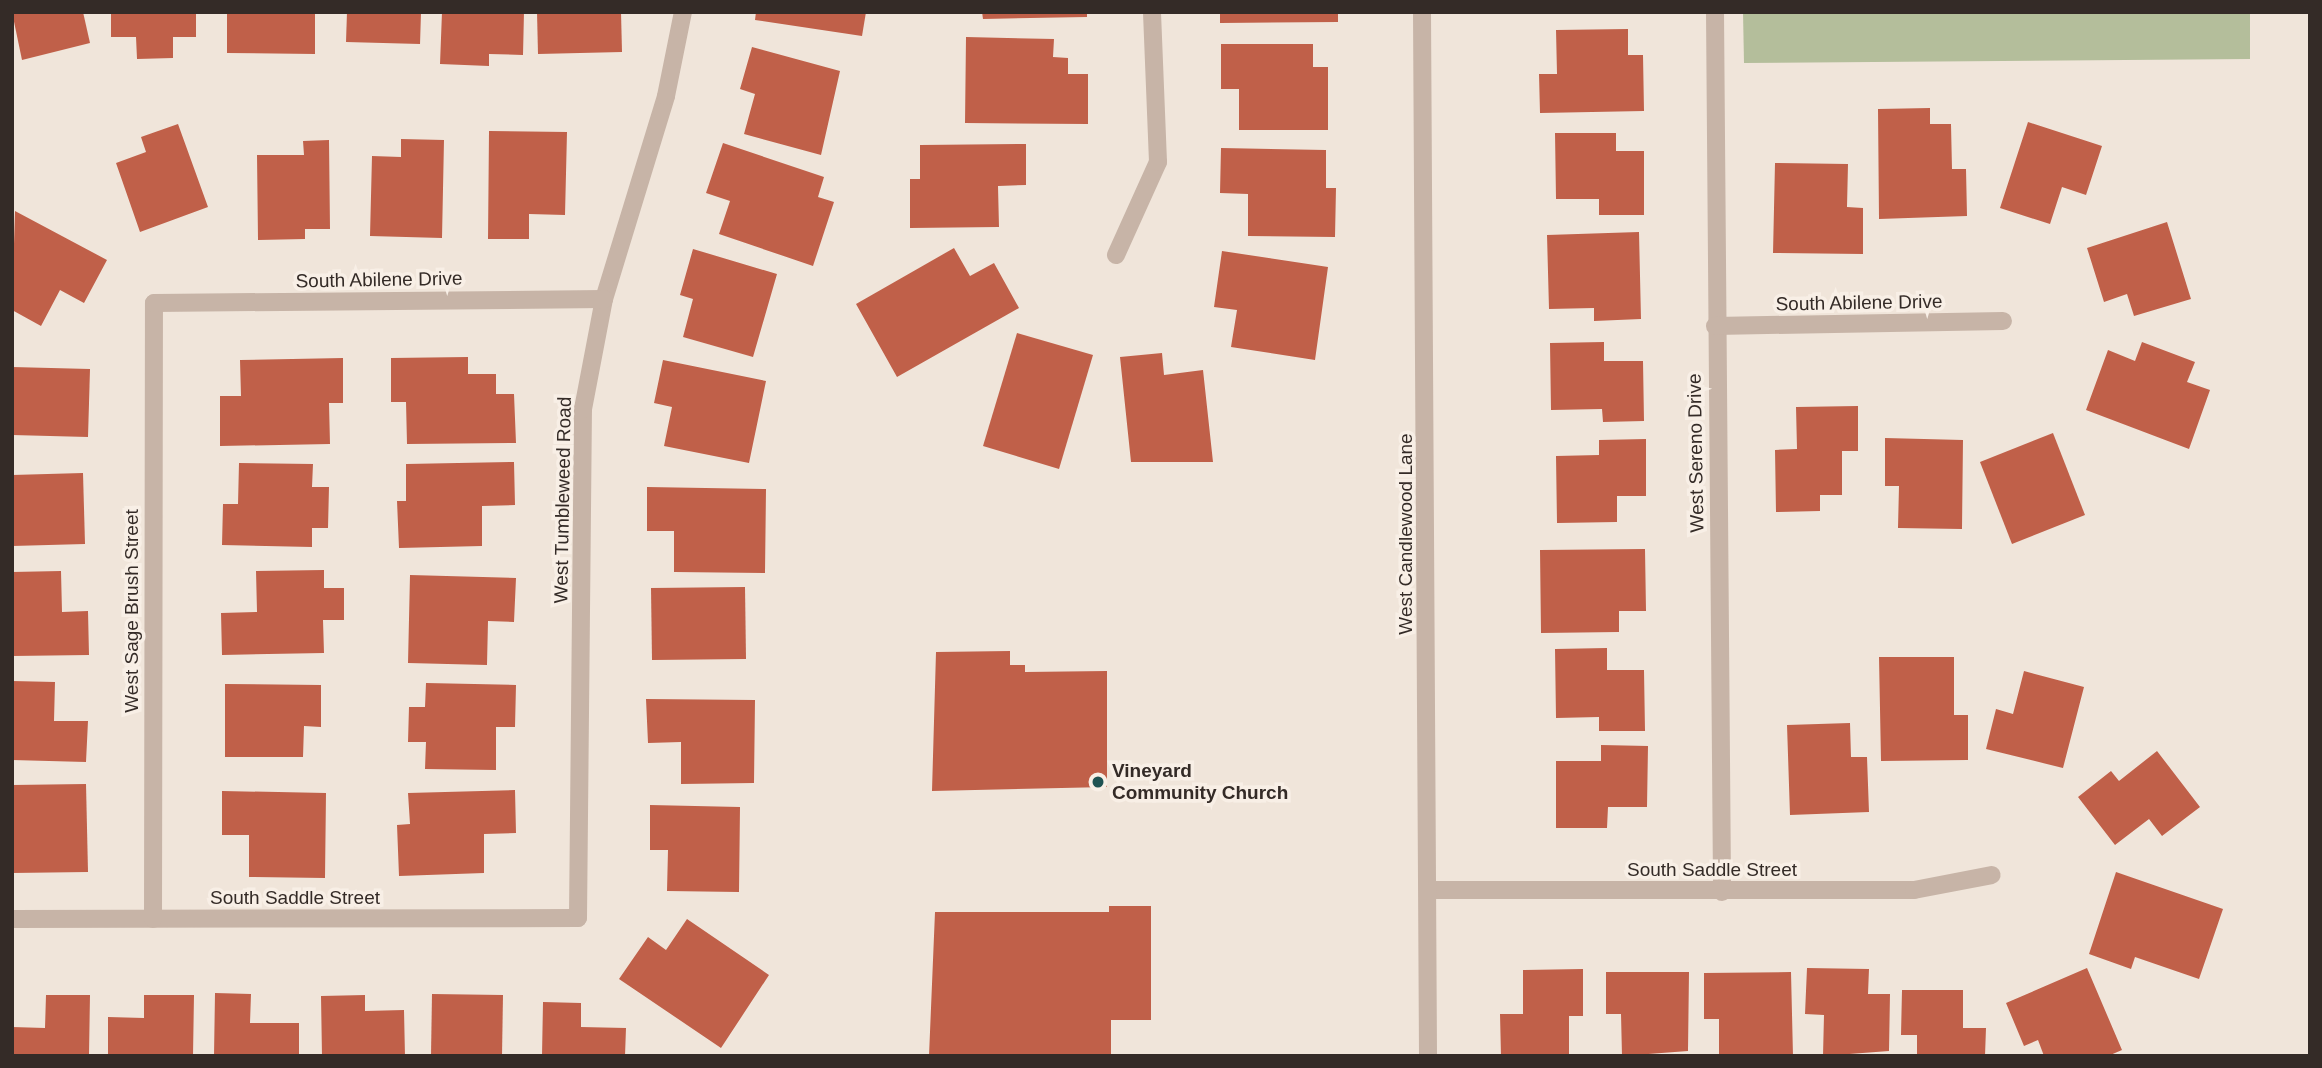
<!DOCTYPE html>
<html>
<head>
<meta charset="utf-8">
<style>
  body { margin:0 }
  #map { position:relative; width:2322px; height:1068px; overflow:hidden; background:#f0e5da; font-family:Arial,sans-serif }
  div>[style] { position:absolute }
  .green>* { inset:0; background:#b4be9b }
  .building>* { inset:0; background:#c06049 }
  .minor>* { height:18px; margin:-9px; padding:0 9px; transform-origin:9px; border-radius:9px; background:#c7b4a7 }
  .tertiary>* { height:18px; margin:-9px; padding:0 9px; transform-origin:9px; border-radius:9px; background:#c7b4a7 }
  .dots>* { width:19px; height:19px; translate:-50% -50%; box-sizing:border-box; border:4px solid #f8efe6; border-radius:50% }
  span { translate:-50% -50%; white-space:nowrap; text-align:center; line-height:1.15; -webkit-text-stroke:7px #f8efe6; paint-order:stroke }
  .street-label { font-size:19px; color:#342b27 }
  .poi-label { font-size:19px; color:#342b27; font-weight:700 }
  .left { translate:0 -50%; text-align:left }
  .frame { position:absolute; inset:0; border:14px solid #342b27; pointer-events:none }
</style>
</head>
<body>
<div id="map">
  <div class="green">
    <div style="clip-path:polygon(1743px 12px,2250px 12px,2250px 59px,1744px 63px)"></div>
  </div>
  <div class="building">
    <div style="clip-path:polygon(12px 12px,83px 12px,90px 43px,22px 60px)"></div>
    <div style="clip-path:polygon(111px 12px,196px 12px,196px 37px,173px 37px,173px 58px,137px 59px,136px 37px,111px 37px)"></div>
    <div style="clip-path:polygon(227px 12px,315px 12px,315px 54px,227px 53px)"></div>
    <div style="clip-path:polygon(347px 12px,421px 12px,420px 44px,346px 42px)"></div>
    <div style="clip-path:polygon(442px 12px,524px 12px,523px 55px,489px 54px,489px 66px,440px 64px)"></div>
    <div style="clip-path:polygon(537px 12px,621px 12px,622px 52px,538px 54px)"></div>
    <div style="clip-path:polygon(756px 12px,866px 12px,862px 36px,755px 20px)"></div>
    <div style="clip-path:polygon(982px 12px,1087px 12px,1087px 17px,983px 19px)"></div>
    <div style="clip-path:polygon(1220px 12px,1338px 12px,1338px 22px,1220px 23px)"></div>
    <div style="clip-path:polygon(1628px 29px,1628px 55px,1643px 55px,1644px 111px,1540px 113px,1539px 74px,1557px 74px,1556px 30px)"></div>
    <div style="clip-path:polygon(966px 37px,1054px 39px,1053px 57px,1068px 58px,1068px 74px,1088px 74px,1088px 124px,965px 123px)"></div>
    <div style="clip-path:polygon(1221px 44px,1313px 44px,1313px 67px,1328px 67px,1328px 130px,1239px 130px,1239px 89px,1221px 89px)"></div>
    <div style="clip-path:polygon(752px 47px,840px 71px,821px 155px,744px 134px,755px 94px,740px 89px)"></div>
    <div style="clip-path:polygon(1930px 108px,1930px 124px,1951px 124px,1952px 169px,1966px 169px,1967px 216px,1879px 219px,1878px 109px)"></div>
    <div style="clip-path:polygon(2028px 122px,2102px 146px,2086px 195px,2062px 187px,2050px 224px,2000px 208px)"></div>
    <div style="clip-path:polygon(178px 124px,208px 207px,140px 232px,116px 163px,146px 152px,141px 137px)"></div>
    <div style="clip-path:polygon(489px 131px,567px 132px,565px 215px,529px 214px,529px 239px,488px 239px)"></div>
    <div style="clip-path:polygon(1555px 133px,1616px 133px,1616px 151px,1644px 151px,1644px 215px,1599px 215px,1599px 199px,1556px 199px)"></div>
    <div style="clip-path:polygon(401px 139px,444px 140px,442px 238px,370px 236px,372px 156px,401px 157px)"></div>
    <div style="clip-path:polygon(329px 140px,330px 229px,305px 229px,305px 239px,258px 240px,257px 155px,304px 155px,303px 141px)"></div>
    <div style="clip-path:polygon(723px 143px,824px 177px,818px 197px,834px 202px,813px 266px,719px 234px,730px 201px,706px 193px)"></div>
    <div style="clip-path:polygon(1026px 144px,1026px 185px,998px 186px,999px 227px,910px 228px,910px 179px,920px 179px,920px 145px)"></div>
    <div style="clip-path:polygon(1221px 148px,1326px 150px,1326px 188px,1336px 188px,1335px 237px,1248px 236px,1248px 194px,1220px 193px)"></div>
    <div style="clip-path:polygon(1775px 163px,1848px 164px,1847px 207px,1863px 208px,1863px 254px,1773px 253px)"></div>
    <div style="clip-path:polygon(15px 211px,107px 260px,84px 303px,60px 290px,41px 326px,12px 310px)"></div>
    <div style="clip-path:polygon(2167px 222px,2191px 299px,2134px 316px,2127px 294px,2104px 302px,2087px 248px)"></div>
    <div style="clip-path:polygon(1639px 232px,1641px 319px,1594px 321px,1594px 308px,1549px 309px,1547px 235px)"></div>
    <div style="clip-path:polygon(954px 248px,970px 276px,994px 263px,1019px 308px,897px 377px,856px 304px)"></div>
    <div style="clip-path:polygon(693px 249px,777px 274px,753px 357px,683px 337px,693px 299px,680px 295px)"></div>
    <div style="clip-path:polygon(1222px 251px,1328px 267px,1315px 360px,1231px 347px,1237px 310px,1214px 307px)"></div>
    <div style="clip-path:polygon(1017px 333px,1093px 355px,1059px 469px,983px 446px)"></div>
    <div style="clip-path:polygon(1604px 342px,1604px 361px,1643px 361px,1644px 421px,1603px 422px,1602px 409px,1551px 410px,1550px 343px)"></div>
    <div style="clip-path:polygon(2142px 342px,2195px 362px,2187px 382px,2210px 390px,2189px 449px,2086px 410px,2108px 350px,2135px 361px)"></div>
    <div style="clip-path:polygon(1162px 353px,1164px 375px,1203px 370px,1213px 462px,1131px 462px,1120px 357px)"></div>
    <div style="clip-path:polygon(468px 357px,468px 374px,496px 374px,496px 394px,514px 394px,516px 443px,407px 444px,406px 402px,391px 402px,391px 358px)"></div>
    <div style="clip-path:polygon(343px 358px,343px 403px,329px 403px,330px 444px,220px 446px,220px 396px,241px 396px,240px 360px)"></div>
    <div style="clip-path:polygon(663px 360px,766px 381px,749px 463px,664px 446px,672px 407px,654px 403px)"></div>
    <div style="clip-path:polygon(12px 367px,90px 369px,88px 437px,12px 435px)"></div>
    <div style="clip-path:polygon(1858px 406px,1858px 451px,1842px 451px,1842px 495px,1820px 495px,1820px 511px,1776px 512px,1775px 450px,1797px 449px,1796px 407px)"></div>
    <div style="clip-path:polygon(2053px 433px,2085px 515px,2012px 544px,1980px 462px)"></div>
    <div style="clip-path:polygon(1885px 438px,1963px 440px,1962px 529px,1898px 528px,1899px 486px,1885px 486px)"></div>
    <div style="clip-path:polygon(1646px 439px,1646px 496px,1617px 496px,1617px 522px,1557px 523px,1556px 456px,1599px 455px,1599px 440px)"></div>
    <div style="clip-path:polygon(514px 462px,515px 505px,482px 506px,482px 546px,399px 548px,397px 501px,406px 501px,406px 464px)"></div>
    <div style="clip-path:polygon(239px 463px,313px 464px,312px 487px,329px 487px,328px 528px,312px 528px,312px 547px,222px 545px,223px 504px,238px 504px)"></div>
    <div style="clip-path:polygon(83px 473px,85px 544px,12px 546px,12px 475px)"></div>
    <div style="clip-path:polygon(647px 487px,766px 489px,765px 573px,674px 572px,674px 531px,647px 531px)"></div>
    <div style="clip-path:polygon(1645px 549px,1646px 611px,1619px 611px,1619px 632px,1541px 633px,1540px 550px)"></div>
    <div style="clip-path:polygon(324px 570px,324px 588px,344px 588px,344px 620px,323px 620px,324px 653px,222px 655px,221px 613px,257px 612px,256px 571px)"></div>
    <div style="clip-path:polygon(61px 571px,62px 612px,88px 611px,89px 655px,12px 656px,12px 572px)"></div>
    <div style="clip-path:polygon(410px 575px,516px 578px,514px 622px,488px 621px,487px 665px,408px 663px)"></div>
    <div style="clip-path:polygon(745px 587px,746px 659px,652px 660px,651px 588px)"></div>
    <div style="clip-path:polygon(1607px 648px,1607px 670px,1644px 670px,1645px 731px,1599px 731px,1599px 717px,1556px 718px,1555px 649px)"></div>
    <div style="clip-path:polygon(1010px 651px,1010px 665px,1025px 665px,1025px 672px,1107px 671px,1107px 787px,932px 791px,936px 652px)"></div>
    <div style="clip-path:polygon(1879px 657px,1954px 657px,1954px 715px,1968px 715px,1968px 760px,1881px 761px)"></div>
    <div style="clip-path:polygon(2024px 671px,2084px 687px,2063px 768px,1986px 749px,1996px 709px,2013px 714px)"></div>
    <div style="clip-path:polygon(12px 681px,55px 682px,54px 721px,88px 721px,86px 762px,12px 760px)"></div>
    <div style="clip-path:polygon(426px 683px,516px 685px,515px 727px,496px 727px,496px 770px,425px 769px,426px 742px,408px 742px,409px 707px,425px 707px)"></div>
    <div style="clip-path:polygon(225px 684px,321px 685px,321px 727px,304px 726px,303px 757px,225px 757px)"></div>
    <div style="clip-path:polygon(646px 699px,755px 700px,754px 783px,681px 784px,681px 742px,648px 743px)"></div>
    <div style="clip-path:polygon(1850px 723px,1851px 757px,1867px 757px,1869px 812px,1790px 815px,1787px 725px)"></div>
    <div style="clip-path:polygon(1601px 745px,1648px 746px,1647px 807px,1608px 807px,1607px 828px,1556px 828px,1556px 761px,1601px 761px)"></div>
    <div style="clip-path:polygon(2157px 751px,2200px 807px,2162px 836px,2149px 819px,2115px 845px,2078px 797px,2111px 771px,2119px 781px)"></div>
    <div style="clip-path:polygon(86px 784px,88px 872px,12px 873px,12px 785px)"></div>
    <div style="clip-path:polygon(515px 790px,516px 833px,484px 834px,484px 873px,399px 876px,397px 825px,410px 824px,408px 793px)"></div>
    <div style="clip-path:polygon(222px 791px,326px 793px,325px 878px,249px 877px,249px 835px,222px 835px)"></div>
    <div style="clip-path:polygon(650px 805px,740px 807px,739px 892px,667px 891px,668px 850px,650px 850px)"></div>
    <div style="clip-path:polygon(2116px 872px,2223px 909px,2199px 979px,2135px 957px,2131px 969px,2089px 954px)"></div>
    <div style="clip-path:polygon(1109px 906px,1151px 906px,1151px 1020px,1111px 1020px,1111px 1056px,929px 1056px,935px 912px,1109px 912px)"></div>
    <div style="clip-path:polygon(687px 919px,769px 975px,721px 1048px,619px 979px,648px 937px,666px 950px)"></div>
    <div style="clip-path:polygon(1807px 968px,1869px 969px,1868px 994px,1890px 994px,1889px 1051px,1823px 1056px,1824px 1015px,1805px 1014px)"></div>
    <div style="clip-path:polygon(2087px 968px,2122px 1050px,2108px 1056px,2044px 1056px,2038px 1040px,2024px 1046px,2006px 1003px)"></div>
    <div style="clip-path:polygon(1583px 969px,1583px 1016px,1569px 1016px,1569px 1056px,1501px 1056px,1500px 1014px,1523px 1014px,1523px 970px)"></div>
    <div style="clip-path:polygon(1606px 972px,1689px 972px,1688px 1051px,1622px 1056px,1621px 1014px,1606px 1014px)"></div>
    <div style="clip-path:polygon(1791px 972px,1793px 1056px,1719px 1056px,1719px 1019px,1704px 1019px,1704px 973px)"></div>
    <div style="clip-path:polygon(1902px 990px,1963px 990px,1963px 1028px,1986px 1028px,1985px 1056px,1917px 1056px,1917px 1035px,1901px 1035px)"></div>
    <div style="clip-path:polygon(215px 993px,251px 994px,250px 1023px,299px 1023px,299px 1056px,214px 1056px)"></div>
    <div style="clip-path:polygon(432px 994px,503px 995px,502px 1056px,431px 1056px)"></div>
    <div style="clip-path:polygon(46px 995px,90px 995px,89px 1056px,12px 1056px,12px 1027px,45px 1028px)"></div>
    <div style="clip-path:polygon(144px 995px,194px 995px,193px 1056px,108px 1056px,108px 1017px,144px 1018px)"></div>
    <div style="clip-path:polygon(365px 995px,365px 1011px,404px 1010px,405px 1056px,322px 1056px,321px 996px)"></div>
    <div style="clip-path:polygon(543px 1002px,581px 1003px,581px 1027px,626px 1028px,625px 1056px,542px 1056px)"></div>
  </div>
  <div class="minor">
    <div style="left:1715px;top:12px;width:880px;rotate:89.54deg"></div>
    <div style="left:1116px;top:255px;width:102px;rotate:-65.7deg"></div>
    <div style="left:1158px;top:162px;width:150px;rotate:-92.3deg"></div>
    <div style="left:1715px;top:326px;width:288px;rotate:-1deg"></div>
    <div style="left:1429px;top:890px;width:485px"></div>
    <div style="left:1914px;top:890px;width:79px;rotate:-10.9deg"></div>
    <div style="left:12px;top:919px;width:566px;rotate:-0.1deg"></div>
    <div style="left:578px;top:918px;width:509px;rotate:-89.44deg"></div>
    <div style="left:583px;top:409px;width:112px;rotate:-79.2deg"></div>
    <div style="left:604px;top:299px;width:212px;rotate:-73deg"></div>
    <div style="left:666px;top:96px;width:86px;rotate:-78.6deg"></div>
    <div style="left:153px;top:919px;width:616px;rotate:-89.91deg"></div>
    <div style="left:154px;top:303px;width:450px;rotate:-0.5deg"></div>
  </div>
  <div class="tertiary">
    <div style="left:1422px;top:12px;width:1044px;rotate:89.67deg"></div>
  </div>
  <div class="dots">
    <div style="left:1098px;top:782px;background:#1f5353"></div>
  </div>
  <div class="street-label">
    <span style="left:379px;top:280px;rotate:-1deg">South Abilene Drive</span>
    <span style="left:1859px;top:303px;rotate:-1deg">South Abilene Drive</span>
    <span style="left:1696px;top:453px;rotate:-91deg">West Sereno Drive</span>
    <span style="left:563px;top:500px;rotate:-89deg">West Tumbleweed Road</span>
    <span style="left:1406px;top:534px;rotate:-90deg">West Candlewood Lane</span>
    <span style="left:132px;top:611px;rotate:-90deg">West Sage Brush Street</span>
    <span style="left:1712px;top:870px">South Saddle Street</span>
    <span style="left:295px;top:898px">South Saddle Street</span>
  </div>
  <div class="poi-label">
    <span class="left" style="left:1112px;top:782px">Vineyard<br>Community Church</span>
  </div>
  <div class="frame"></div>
</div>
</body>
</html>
